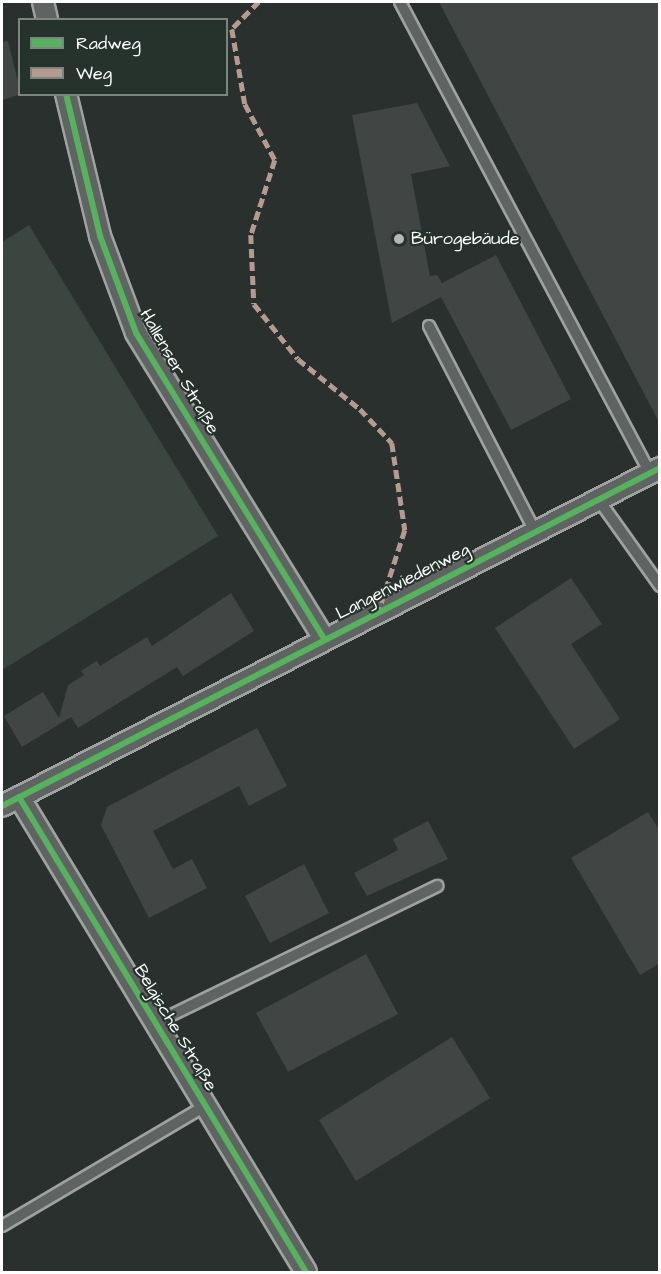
<!DOCTYPE html>
<html>
<head>
<meta charset="utf-8">
<style>
  body { margin:0 }
  #map { position:relative; width:661px; height:1274px; overflow:hidden; background:#29302d; font-family:"Architects Daughter",sans-serif }
  div>[style] { position:absolute }
  .green>* { inset:0; background:#3b4641 }
  .building>* { inset:0; background:#414644 }
  .roads { filter:drop-shadow(2px 0 #9fa2a0) drop-shadow(-2px 0 #9fa2a0) drop-shadow(0 2px #9fa2a0) drop-shadow(0 -2px #9fa2a0) }
  .service>* { height:10px; margin:-5px; padding:0 5px; transform-origin:5px; border-radius:5px; background:#5f6362 }
  .minor>* { height:20px; margin:-10px; padding:0 10px; transform-origin:10px; border-radius:10px; background:#5f6362 }
  .quiet>* { height:4.5px; margin-top:-2.25px; transform-origin:0; background:repeating-linear-gradient(90deg,#b69a8f 0 9px,transparent 0 13.5px) }
  .cycleway>* { height:6px; margin:-3px; padding:0 3px; transform-origin:3px; border-radius:3px; background:#56b35d }
  .dots>* { width:16px; height:16px; translate:-50% -50%; box-sizing:border-box; border:3px solid #26332d; border-radius:50% }
  span { translate:-50% -50%; white-space:nowrap; text-align:center; line-height:1.15; -webkit-text-stroke:4.5px #26332d; paint-order:stroke }
  .poi-label { font-size:18px; color:#fff }
  .left { translate:0 -50%; text-align:left }
  .street-label { font-size:18px; color:#fff }
  .frame { position:absolute; inset:0; border:3px solid #fff; pointer-events:none }
  .legend { position:absolute; left:18px; top:18px; width:210px; height:78px; box-sizing:border-box; background:#26332d; border:2px solid #7d8581; margin:0; padding:8px 10px; list-style:none; font-size:18px; color:#fff }
  .legend li { display:flex; align-items:center; gap:12px; height:30px }
  .legend b { width:30px; border:2px solid #7d8581 }
</style>
</head>
<body>
<div id="map">
  <div class="green">
    <div style="clip-path:polygon(29px 225px,218px 536px,2px 670px,2px 242px)"></div>
  </div>
  <div class="building">
    <div style="clip-path:polygon(439px 2px,660px 2px,660px 424px)"></div>
    <div style="clip-path:polygon(8px 41px,21px 94px,2px 100px,2px 42px)"></div>
    <div style="clip-path:polygon(417px 103px,450px 166px,411px 174px,430px 276px,437px 275px,442px 283px,496px 255px,571px 399px,511px 430px,441px 297px,392px 323px,352px 115px)"></div>
    <div style="clip-path:polygon(571px 578px,602px 624px,571px 644px,620px 719px,574px 749px,495px 628px)"></div>
    <div style="clip-path:polygon(231px 593px,254px 631px,183px 676px,177px 667px,78px 728px,71px 717px,22px 747px,4px 716px,43px 692px,59px 718px,68px 685px,84px 675px,81px 671px,97px 661px,100px 666px,147px 637px,152px 646px)"></div>
    <div style="clip-path:polygon(257px 728px,287px 786px,249px 806px,239px 786px,153px 831px,173px 869px,192px 859px,207px 888px,149px 918px,101px 825px,107px 807px)"></div>
    <div style="clip-path:polygon(648px 812px,660px 831px,660px 963px,640px 975px,571px 858px)"></div>
    <div style="clip-path:polygon(428px 821px,448px 859px,367px 896px,354px 873px,398px 850px,393px 839px)"></div>
    <div style="clip-path:polygon(304px 864px,329px 913px,270px 943px,245px 896px)"></div>
    <div style="clip-path:polygon(366px 954px,398px 1014px,288px 1072px,256px 1013px)"></div>
    <div style="clip-path:polygon(452px 1037px,490px 1098px,356px 1181px,319px 1120px)"></div>
  </div>
  <div class="roads">
    <div class="service">
      <div style="left:400px;top:2px;width:533px;rotate:62.04deg"></div>
      <div style="left:429px;top:326px;width:231px;rotate:62.7deg"></div>
      <div style="left:598px;top:499px;width:107px;rotate:54.5deg"></div>
      <div style="left:155px;top:1023px;width:314px;rotate:-25.9deg"></div>
      <div style="left:2px;top:1226px;width:236px;rotate:-30.6deg"></div>
    </div>
    <div class="minor">
      <div style="left:43px;top:2px;width:18px;rotate:77deg"></div>
      <div style="left:66px;top:94px;width:146px;rotate:76.5deg"></div>
      <div style="left:100px;top:236px;width:103px;rotate:69.6deg"></div>
      <div style="left:136px;top:333px;width:359px;rotate:58.4deg"></div>
      <div style="left:19px;top:797px;width:555px;rotate:58.86deg"></div>
      <div style="left:2px;top:806px;width:740px;rotate:-27.19deg"></div>
    </div>
  </div>
  <div class="quiet">
    <div style="left:259px;top:2px;width:38px;rotate:135deg"></div>
    <div style="left:232px;top:29px;width:76px;rotate:80.2deg"></div>
    <div style="left:245px;top:104px;width:64px;rotate:61.8deg"></div>
    <div style="left:275px;top:160px;width:79px;rotate:107.7deg"></div>
    <div style="left:251px;top:235px;width:69px;rotate:87.5deg"></div>
    <div style="left:254px;top:304px;width:70px;rotate:51.3deg"></div>
    <div style="left:298px;top:359px;width:80px;rotate:38.9deg"></div>
    <div style="left:360px;top:409px;width:47px;rotate:46.7deg"></div>
    <div style="left:392px;top:443px;width:88px;rotate:81.5deg"></div>
    <div style="left:405px;top:530px;width:85px;rotate:107.8deg"></div>
  </div>
  <div class="cycleway">
    <div style="left:66px;top:94px;width:146px;rotate:76.5deg"></div>
    <div style="left:100px;top:236px;width:103px;rotate:69.6deg"></div>
    <div style="left:136px;top:333px;width:359px;rotate:58.4deg"></div>
    <div style="left:19px;top:797px;width:555px;rotate:58.86deg"></div>
    <div style="left:2px;top:806px;width:740px;rotate:-27.19deg"></div>
  </div>
  <div class="dots">
    <div style="left:399px;top:239px;background:#b4b7b6"></div>
  </div>
  <div class="poi-label">
    <span class="left" style="left:411px;top:239px">Bürogebäude</span>
  </div>
  <div class="street-label">
    <span style="left:179px;top:372px;rotate:60deg">Hallenser Straße</span>
    <span style="left:403px;top:582px;rotate:-27deg">Langenwiedenweg</span>
    <span style="left:175px;top:1028px;rotate:59deg">Belgische Straße</span>
  </div>
  <div class="frame"></div>
  <ul class="legend">
  <li><b style="height:8px;background:#56b35d"></b>Radweg</li>
  <li><b style="height:8px;background:#b69a8f"></b>Weg</li>
  </ul>
</div>
</body>
</html>
